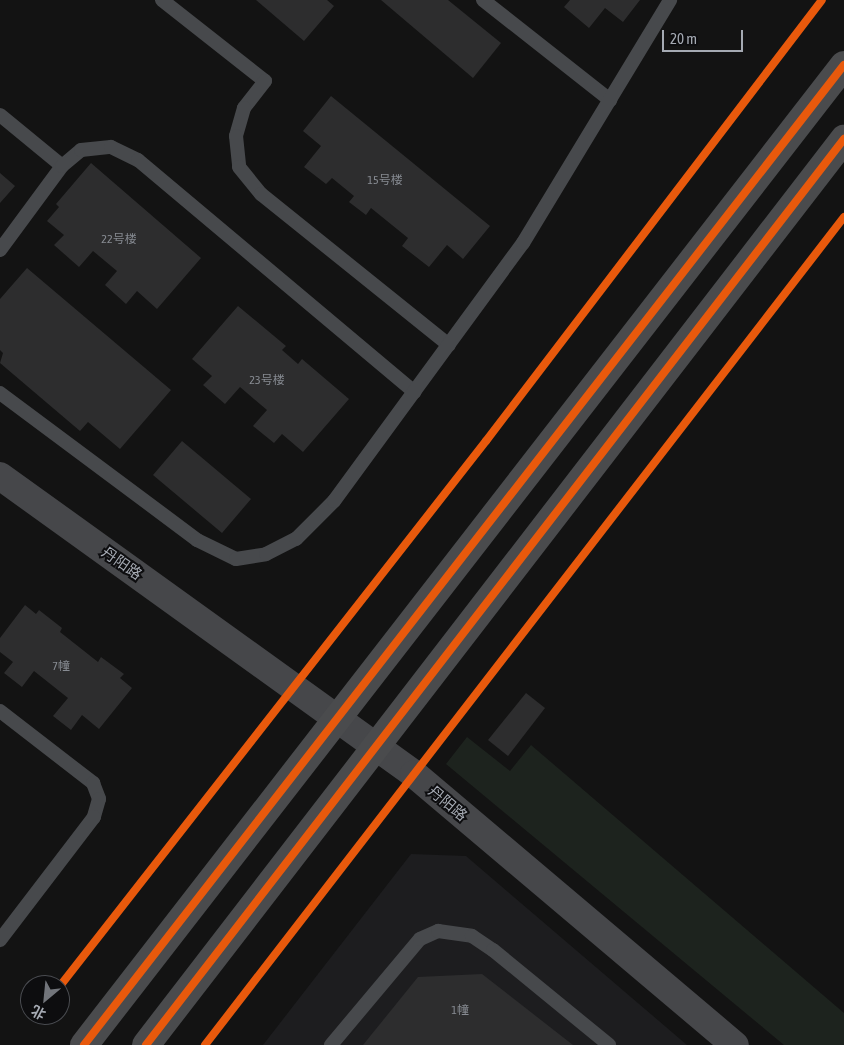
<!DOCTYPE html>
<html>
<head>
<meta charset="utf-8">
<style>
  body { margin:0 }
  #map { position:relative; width:844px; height:1045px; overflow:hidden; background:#131313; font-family:"Asap Condensed","Noto Sans SC",sans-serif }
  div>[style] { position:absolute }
  .built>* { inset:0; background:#1d1d1f }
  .green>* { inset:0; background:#1d231e }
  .building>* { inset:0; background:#2d2d2e }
  .lane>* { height:14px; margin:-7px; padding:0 7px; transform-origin:7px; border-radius:7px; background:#47494c }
  .secondary>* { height:28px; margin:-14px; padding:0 14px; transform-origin:14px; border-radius:14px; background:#46474a }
  .highway>* { height:28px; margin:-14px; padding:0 14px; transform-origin:14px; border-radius:14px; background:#4a4b4d }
  .cycleway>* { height:8px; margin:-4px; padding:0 4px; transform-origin:4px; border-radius:4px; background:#e8590c }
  span { translate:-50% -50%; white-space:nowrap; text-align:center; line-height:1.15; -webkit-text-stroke:4px #0d0d0f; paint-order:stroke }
  .number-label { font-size:12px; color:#878b92 }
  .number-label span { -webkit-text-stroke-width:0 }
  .street-label { font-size:15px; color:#a5aab3 }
  .north { position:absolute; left:20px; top:975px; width:50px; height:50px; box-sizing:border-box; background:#0d0d0f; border:1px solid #4a4c51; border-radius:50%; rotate:208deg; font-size:14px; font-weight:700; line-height:20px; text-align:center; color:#a5aab3 }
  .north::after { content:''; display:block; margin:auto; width:18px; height:22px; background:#72757b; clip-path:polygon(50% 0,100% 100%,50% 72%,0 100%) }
  .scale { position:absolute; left:662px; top:30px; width:81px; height:22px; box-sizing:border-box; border:2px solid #a5aab3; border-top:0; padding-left:6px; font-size:15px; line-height:18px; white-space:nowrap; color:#a5aab3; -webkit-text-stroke:4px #0d0d0f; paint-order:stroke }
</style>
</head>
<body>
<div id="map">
  <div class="built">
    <div style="clip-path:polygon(411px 854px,466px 856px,687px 1045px,263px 1045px)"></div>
  </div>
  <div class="green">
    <div style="clip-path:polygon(467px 737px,510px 771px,531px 745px,844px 1013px,844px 1045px,784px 1045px,446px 764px)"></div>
  </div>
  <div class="building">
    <div style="clip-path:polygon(256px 0,327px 0,334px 6px,304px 41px)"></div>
    <div style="clip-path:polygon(381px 0,448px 0,501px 43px,473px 78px)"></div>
    <div style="clip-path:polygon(570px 0,640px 0,623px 22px,605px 8px,589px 28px,564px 7px)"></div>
    <div style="clip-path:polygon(331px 96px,490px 226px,463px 259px,447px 245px,429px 267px,402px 246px,408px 238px,371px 208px,366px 215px,349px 202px,354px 196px,332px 178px,326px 184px,304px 167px,321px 146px,303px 131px)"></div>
    <div style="clip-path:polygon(91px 163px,201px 258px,157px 309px,137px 291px,126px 304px,105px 285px,117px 271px,93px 251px,79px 267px,54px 245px,64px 235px,47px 221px,59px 207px,56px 204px)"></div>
    <div style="clip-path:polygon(0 173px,15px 186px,0 203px)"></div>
    <div style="clip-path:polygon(27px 268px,171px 390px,120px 449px,88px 422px,80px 431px,0 363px,3px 353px,0 350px,0 299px)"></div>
    <div style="clip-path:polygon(238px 306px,286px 346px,282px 350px,298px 364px,302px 359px,349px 399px,303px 452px,282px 434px,274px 443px,253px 426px,267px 410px,240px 387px,225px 404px,203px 385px,212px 376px,192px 359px)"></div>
    <div style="clip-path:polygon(182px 441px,251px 499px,222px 533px,153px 475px)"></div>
    <div style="clip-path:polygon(25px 605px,36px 614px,39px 610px,62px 628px,60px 632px,98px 662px,101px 657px,124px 674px,120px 678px,132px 688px,99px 729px,82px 715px,71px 730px,53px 716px,68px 698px,34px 671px,22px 687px,4px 673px,13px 662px,0 652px,0 638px)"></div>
    <div style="clip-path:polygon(526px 693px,545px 708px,508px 756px,488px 740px)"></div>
    <div style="clip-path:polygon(482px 974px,573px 1045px,363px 1045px,418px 977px)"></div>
  </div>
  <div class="lane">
    <div style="left:162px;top:0;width:131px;rotate:38.2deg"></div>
    <div style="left:265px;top:81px;width:34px;rotate:128deg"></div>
    <div style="left:244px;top:108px;width:29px;rotate:106deg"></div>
    <div style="left:236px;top:136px;width:31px;rotate:84deg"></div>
    <div style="left:239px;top:167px;width:35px;rotate:51deg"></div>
    <div style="left:261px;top:194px;width:241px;rotate:38.8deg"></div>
    <div style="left:483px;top:0;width:162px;rotate:38.2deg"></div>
    <div style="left:0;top:115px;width:80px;rotate:39.4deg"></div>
    <div style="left:0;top:250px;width:104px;rotate:-53.6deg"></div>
    <div style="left:62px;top:166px;width:25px;rotate:-40deg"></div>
    <div style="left:81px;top:150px;width:30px;rotate:-6deg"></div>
    <div style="left:111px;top:147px;width:30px;rotate:26deg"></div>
    <div style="left:138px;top:160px;width:361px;rotate:40deg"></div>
    <div style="left:0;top:393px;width:246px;rotate:36.7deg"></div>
    <div style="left:197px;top:540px;width:43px;rotate:26deg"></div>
    <div style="left:236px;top:559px;width:30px;rotate:-9deg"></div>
    <div style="left:266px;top:554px;width:34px;rotate:-27deg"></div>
    <div style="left:296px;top:539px;width:54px;rotate:-45deg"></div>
    <div style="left:334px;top:501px;width:320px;rotate:-53.8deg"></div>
    <div style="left:523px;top:243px;width:284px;rotate:-58.8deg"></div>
    <div style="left:0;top:711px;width:118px;rotate:37.7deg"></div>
    <div style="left:93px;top:783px;width:17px;rotate:69deg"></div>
    <div style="left:99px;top:799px;width:19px;rotate:106deg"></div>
    <div style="left:94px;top:817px;width:155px;rotate:127.4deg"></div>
    <div style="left:331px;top:1045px;width:138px;rotate:-50deg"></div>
    <div style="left:420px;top:939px;width:20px;rotate:-24deg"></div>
    <div style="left:438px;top:931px;width:34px;rotate:8deg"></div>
    <div style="left:472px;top:936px;width:25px;rotate:34deg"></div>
    <div style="left:493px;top:950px;width:150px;rotate:39.3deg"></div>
  </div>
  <div class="secondary">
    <div style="left:0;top:476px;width:510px;rotate:35.75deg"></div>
    <div style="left:414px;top:774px;width:420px;rotate:40.2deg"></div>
  </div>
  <div class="highway">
    <div style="left:84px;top:1045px;width:1240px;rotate:-52.21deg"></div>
    <div style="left:146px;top:1045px;width:1144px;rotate:-52.39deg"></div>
  </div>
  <div class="cycleway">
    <div style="left:60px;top:986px;width:692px;rotate:-51.99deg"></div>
    <div style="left:486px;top:441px;width:554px;rotate:-52.7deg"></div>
    <div style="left:84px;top:1045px;width:1240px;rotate:-52.21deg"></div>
    <div style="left:146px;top:1045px;width:1144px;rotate:-52.39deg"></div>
    <div style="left:205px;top:1045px;width:1046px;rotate:-52.34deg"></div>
  </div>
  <div class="number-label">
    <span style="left:385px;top:181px">15号楼</span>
    <span style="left:119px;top:240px">22号楼</span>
    <span style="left:267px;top:381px">23号楼</span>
    <span style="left:61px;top:667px">7幢</span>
    <span style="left:460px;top:1011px">1幢</span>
  </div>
  <div class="street-label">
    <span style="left:122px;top:563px;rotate:35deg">丹阳路</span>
    <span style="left:448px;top:803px;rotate:40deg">丹阳路</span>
  </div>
  <div class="north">北</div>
  <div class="scale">20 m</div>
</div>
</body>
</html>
